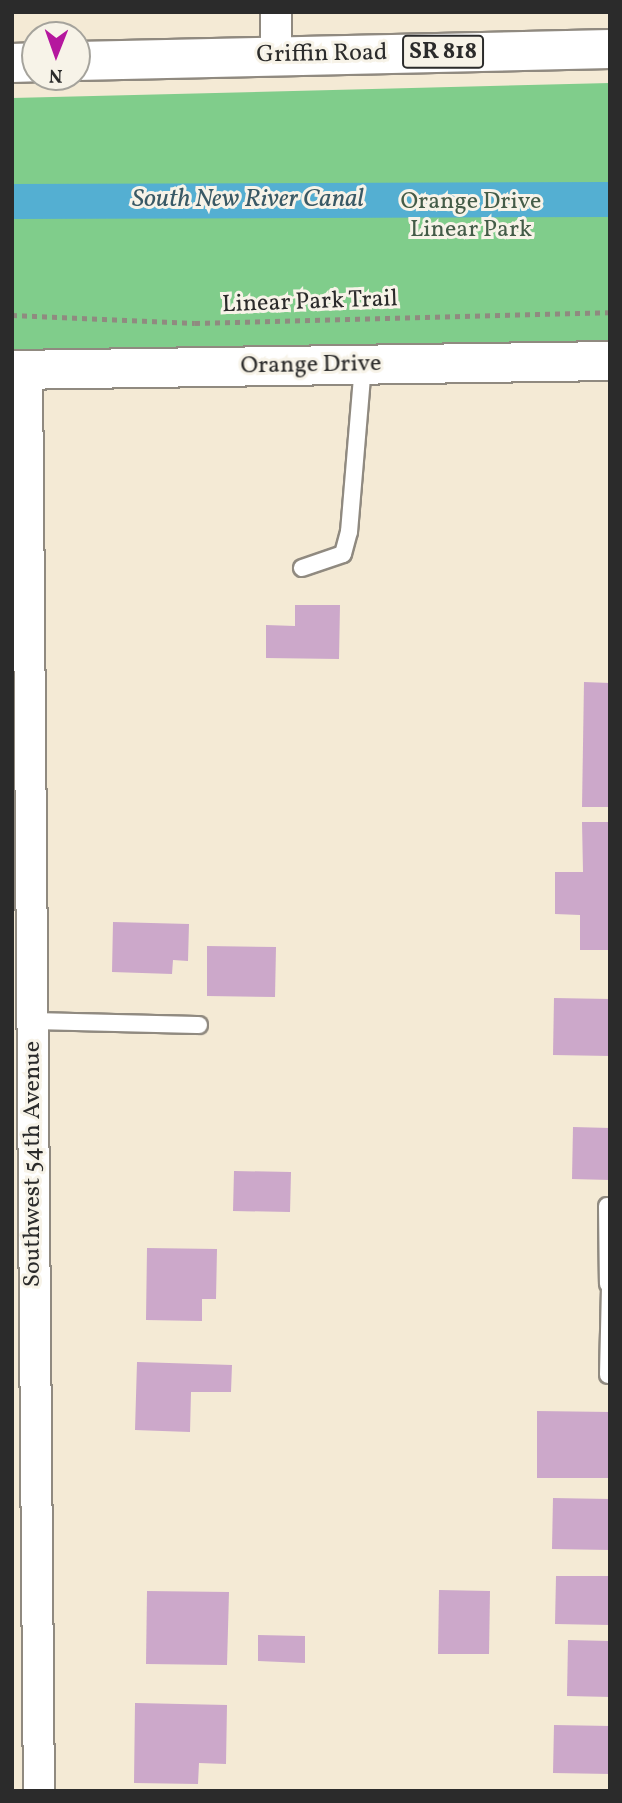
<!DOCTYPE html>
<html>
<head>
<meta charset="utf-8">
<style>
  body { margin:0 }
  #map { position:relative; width:622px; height:1803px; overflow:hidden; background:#f4ead5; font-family:Vollkorn,serif }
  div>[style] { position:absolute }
  .green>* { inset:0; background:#80cd8b }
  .canal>* { height:35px; margin:-17.5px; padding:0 17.5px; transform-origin:17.5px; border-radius:17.5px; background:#54afd2 }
  .building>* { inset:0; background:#cca8ca }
  .path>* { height:4.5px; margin-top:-2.25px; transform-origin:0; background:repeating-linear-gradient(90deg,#908a80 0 5px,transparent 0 10px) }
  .roads { filter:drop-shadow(2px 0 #908a80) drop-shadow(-2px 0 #908a80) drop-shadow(0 2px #908a80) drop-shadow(0 -2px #908a80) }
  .lane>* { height:16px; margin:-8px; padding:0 8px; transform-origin:8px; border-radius:8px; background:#fff }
  .street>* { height:30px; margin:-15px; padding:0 15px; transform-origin:15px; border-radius:15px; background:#fff }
  .secondary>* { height:38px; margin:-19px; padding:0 19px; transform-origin:19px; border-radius:19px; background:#fff }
  .primary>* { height:38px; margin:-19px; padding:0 19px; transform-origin:19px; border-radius:19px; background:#fff }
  span { translate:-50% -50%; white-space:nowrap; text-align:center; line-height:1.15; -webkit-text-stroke:6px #f7f3e8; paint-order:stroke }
  .shield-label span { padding:2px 5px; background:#f7f3e8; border:2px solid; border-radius:5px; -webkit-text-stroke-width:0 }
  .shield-label { font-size:23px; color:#2b2b2b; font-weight:700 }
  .street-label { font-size:24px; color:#2b2b2b }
  .park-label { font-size:24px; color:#445c48 }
  .water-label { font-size:26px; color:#395965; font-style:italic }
  .frame { position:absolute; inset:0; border:14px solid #2b2b2b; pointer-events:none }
  .north { position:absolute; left:21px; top:21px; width:70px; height:70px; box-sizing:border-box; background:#f7f3e8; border:2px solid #a5a39c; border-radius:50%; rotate:181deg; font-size:19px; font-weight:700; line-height:28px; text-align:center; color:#2b2b2b }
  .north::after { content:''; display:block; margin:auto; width:24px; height:32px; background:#b5179e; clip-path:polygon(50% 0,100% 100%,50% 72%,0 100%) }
</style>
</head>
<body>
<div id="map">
  <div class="green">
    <div style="clip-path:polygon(610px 83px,610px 343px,12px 352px,12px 98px)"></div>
  </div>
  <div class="canal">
    <div style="left:12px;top:201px;width:598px;rotate:-0.19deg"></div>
  </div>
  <div class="building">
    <div style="clip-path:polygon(295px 605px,340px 605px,339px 659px,266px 658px,266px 625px,295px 626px)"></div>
    <div style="clip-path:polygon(584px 682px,610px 683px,610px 807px,582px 807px)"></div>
    <div style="clip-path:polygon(582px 822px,610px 822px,610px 950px,580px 950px,580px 915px,555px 914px,555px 872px,583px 872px)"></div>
    <div style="clip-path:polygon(113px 922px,189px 924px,188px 961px,173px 960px,172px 974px,112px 972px)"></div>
    <div style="clip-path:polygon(207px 946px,276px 947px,275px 997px,207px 996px)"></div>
    <div style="clip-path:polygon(554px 998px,610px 999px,610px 1056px,553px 1055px)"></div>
    <div style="clip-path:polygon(573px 1127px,610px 1128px,610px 1180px,572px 1179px)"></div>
    <div style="clip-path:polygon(234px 1171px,291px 1172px,290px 1212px,233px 1211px)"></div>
    <div style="clip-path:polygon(147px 1248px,217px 1249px,216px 1299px,202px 1299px,202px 1321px,146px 1320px)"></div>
    <div style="clip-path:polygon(137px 1362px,232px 1365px,231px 1392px,191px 1392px,190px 1432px,135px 1430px)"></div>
    <div style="clip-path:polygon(537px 1411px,610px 1412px,610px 1478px,537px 1478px)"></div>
    <div style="clip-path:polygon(553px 1498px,610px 1499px,610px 1550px,552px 1549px)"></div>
    <div style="clip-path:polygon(556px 1576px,610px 1576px,610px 1625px,555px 1624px)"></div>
    <div style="clip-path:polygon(439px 1590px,490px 1591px,489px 1654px,438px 1654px)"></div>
    <div style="clip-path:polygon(147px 1591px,229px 1592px,227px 1665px,146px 1664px)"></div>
    <div style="clip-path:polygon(258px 1635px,305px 1636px,305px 1663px,258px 1661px)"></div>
    <div style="clip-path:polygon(568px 1640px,610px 1641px,610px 1697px,567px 1696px)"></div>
    <div style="clip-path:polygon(135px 1703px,227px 1705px,226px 1764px,199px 1763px,198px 1784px,134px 1783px)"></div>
    <div style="clip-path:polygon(554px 1725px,610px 1726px,610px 1774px,553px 1773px)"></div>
  </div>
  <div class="path">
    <div style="left:12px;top:315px;width:183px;rotate:2.5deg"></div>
    <div style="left:195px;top:323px;width:415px;rotate:-1.5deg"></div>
  </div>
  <div class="roads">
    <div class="lane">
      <div style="left:302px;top:568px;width:43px;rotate:-18.9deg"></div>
      <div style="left:343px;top:554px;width:23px;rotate:-75deg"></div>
      <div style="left:349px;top:532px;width:167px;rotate:-85.2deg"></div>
      <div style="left:32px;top:1021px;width:167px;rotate:1.4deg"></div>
      <div style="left:607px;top:1206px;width:78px;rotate:89.3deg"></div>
      <div style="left:608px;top:1375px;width:91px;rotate:-88.7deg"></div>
    </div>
    <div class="street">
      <div style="left:276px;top:56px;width:44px;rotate:-90deg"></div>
      <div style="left:27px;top:370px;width:1421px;rotate:89.52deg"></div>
    </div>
    <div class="secondary">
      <div style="left:12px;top:370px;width:598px;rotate:-0.86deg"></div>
    </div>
    <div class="primary">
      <div style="left:77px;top:61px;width:533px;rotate:-1.29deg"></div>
      <div style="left:12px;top:63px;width:23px;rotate:-2deg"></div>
    </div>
  </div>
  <div class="shield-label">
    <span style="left:443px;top:52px">SR 818</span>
  </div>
  <div class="street-label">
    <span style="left:322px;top:55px;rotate:-1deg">Griffin Road</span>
    <span style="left:310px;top:303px;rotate:-2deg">Linear Park Trail</span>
    <span style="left:311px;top:366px;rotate:-1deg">Orange Drive</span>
    <span style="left:34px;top:1164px;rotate:-90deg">Southwest 54th Avenue</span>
  </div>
  <div class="park-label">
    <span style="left:471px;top:217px">Orange Drive<br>Linear Park</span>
  </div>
  <div class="water-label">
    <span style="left:248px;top:200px">South New River Canal</span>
  </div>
  <div class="frame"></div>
  <div class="north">N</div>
</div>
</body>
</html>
